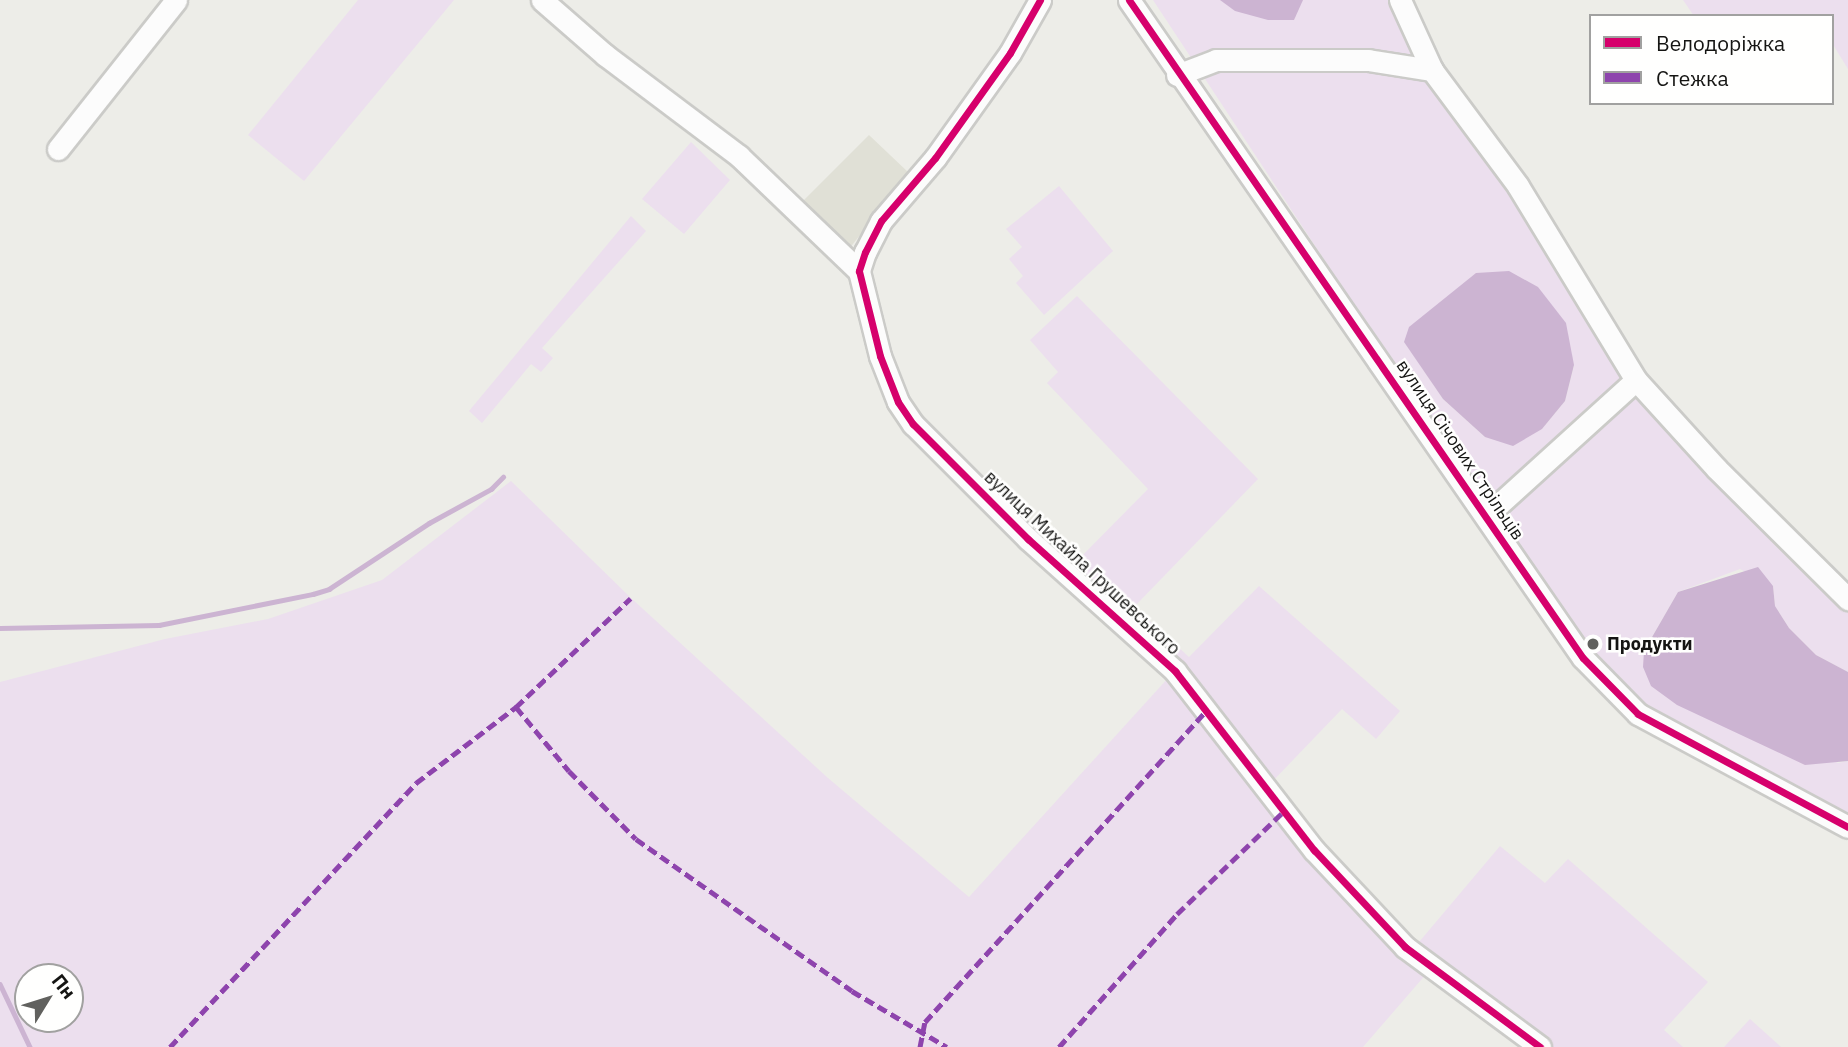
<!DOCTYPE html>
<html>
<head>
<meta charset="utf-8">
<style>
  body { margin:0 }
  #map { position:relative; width:1848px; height:1047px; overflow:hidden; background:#edede8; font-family:"IBM Plex Sans",sans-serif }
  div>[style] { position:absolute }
  .built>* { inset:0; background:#e0e0d6 }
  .green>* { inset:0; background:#ecdfee }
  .water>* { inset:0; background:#ccb4d2 }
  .stream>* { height:4.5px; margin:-2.25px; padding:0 2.25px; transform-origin:2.25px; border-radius:2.25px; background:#ccb4d2 }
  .roads { filter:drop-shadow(2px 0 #cbcbc8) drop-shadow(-2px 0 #cbcbc8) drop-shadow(0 2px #cbcbc8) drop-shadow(0 -2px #cbcbc8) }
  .minor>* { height:21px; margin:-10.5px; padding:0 10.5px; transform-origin:10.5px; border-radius:10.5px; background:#fcfcfc }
  .quiet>* { height:5px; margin-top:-2.5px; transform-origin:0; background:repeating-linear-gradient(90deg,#8e44ad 0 10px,transparent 0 15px) }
  .cycleway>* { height:7px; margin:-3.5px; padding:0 3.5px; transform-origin:3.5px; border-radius:3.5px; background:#d6006c }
  .dots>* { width:19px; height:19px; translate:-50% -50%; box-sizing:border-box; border:4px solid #fffffe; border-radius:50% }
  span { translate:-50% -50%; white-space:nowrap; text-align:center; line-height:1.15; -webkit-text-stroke:5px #fffffe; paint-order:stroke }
  .street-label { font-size:18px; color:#151513 }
  .poi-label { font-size:18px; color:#151513; font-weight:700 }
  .left { translate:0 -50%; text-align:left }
  .legend { position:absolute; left:1589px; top:14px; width:245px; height:91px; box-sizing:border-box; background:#fffffe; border:2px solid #a1a1a0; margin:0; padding:9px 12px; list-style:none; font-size:21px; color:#151513 }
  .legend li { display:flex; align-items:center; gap:14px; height:35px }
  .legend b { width:35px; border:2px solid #a1a1a0 }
  .north { position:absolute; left:14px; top:963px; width:70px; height:70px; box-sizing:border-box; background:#fffffe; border:2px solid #a1a1a0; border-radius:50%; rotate:52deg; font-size:19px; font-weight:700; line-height:28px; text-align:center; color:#151513 }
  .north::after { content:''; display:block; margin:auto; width:24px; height:32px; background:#61615e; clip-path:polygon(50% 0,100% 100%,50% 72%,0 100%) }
</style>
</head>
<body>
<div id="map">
  <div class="built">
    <div style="clip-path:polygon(869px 135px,909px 173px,849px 249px,800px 204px)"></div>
  </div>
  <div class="green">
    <div style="clip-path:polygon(358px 0,454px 0,304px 181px,248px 135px)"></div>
    <div style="clip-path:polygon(evenodd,1153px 0,1396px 0,1433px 80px,1640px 393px,1848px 608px,1848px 672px,1816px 655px,1789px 628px,1775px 606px,1773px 586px,1740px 569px,1678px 592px,1644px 651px,1838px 763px,1848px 761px,1848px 813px,1646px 707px,1590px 651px,1451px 452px,1153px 0,1404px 341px,1574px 366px,1565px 401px,1542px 429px,1485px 437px,1443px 399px,1404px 341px)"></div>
    <div style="clip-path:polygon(1683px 0,1848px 0,1848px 69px,1832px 43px,1832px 16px,1694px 16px)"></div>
    <div style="clip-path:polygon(691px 142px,730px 180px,684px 234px,642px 199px)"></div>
    <div style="clip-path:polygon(1059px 186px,1113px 251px,1044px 315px,1016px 283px,1023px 276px,1009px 259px,1022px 247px,1006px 229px)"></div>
    <div style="clip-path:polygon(631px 216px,646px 231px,542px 348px,553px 358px,541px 372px,531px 364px,482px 423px,469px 411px)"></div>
    <div style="clip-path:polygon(1077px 296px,1258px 479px,1134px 607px,1189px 657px,1259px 586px,1400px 711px,1376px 739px,1342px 709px,1269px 785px,1068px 570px,1148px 489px,1047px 383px,1058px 372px,1030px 340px)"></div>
    <div style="clip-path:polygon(evenodd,511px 481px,631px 598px,828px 778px,969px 897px,1169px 677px,1428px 972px,1363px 1047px,0 1047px,0 682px,165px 639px,268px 619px,382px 580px,511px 481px,28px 977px,70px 977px,70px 1019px,28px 1019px,28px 977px)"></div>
    <div style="clip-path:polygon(1500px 846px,1545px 883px,1568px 859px,1708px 982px,1664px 1030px,1683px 1047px,1549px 1047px,1414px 948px)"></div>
    <div style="clip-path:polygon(1750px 1019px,1781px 1047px,1724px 1047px)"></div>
  </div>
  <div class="water">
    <div style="clip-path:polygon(1220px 0,1303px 0,1294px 20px,1268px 20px,1235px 11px)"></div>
    <div style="clip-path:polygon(1509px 271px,1538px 287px,1566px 323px,1574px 365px,1565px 401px,1542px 429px,1513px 446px,1485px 437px,1443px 399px,1404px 342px,1409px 327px,1476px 273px)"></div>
    <div style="clip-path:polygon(1758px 567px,1773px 586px,1775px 606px,1789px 628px,1816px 655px,1848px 672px,1848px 761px,1805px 765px,1677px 705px,1651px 686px,1643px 667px,1644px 651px,1678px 592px)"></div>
  </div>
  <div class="stream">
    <div style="left:0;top:628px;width:159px;rotate:-1.1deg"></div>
    <div style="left:159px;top:625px;width:157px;rotate:-11.4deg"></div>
    <div style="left:313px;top:594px;width:17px;rotate:-17deg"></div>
    <div style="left:329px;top:589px;width:120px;rotate:-33.4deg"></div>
    <div style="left:429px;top:523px;width:71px;rotate:-28.7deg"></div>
    <div style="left:491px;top:489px;width:17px;rotate:-45deg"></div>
    <div style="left:0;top:984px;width:70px;rotate:64.5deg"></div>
  </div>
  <div class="roads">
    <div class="minor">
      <div style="left:542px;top:0;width:84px;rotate:41.1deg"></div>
      <div style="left:605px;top:55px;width:168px;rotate:37deg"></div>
      <div style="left:739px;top:156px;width:166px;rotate:43.8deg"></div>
      <div style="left:1040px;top:0;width:61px;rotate:119.5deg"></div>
      <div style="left:1010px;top:53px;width:129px;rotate:125.5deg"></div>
      <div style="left:935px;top:158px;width:83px;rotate:130.6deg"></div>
      <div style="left:881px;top:221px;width:35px;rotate:117deg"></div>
      <div style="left:865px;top:252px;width:20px;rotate:108deg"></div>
      <div style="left:859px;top:271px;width:88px;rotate:76.1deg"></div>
      <div style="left:880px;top:356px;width:49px;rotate:68.6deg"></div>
      <div style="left:898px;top:402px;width:27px;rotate:56deg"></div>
      <div style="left:913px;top:424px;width:163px;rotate:45deg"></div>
      <div style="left:1028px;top:539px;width:198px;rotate:41.9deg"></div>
      <div style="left:1175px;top:671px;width:227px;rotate:52.2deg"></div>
      <div style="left:1314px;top:850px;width:133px;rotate:46.8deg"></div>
      <div style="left:1405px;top:947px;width:168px;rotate:36.5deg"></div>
      <div style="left:1129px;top:0;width:799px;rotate:55.4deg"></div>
      <div style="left:1583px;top:658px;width:78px;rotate:45.5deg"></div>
      <div style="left:1638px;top:714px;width:238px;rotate:28.3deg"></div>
      <div style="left:1400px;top:0;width:77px;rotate:65.4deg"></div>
      <div style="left:1432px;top:70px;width:144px;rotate:53.4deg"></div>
      <div style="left:1518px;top:186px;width:227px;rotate:58.7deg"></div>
      <div style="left:1636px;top:380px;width:120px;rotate:47.7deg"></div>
      <div style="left:1717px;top:469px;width:185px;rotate:44.8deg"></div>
      <div style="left:1177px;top:75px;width:42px;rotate:-21deg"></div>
      <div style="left:1216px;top:60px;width:152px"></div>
      <div style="left:1368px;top:60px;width:65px;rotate:8.9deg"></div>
      <div style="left:58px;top:149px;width:190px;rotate:-51.6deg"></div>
      <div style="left:1486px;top:516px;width:202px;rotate:-42.2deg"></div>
    </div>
  </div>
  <div class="quiet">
    <div style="left:516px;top:707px;width:83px;rotate:50.4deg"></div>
    <div style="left:569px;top:771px;width:95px;rotate:45.4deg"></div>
    <div style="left:636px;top:839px;width:264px;rotate:35.1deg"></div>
    <div style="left:852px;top:991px;width:110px;rotate:30.5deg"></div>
    <div style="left:170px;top:1047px;width:361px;rotate:-47deg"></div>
    <div style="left:416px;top:783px;width:126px;rotate:-37.2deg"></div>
    <div style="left:516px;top:707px;width:158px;rotate:-43.5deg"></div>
    <div style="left:920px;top:1047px;width:25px;rotate:-79deg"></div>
    <div style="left:925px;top:1022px;width:419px;rotate:-47.9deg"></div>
    <div style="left:1059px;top:1047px;width:178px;rotate:-48.4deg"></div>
    <div style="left:1177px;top:914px;width:149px;rotate:-43.9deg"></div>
  </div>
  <div class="cycleway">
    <div style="left:1040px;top:0;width:61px;rotate:119.5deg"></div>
    <div style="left:1010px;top:53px;width:129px;rotate:125.5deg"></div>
    <div style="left:935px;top:158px;width:83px;rotate:130.6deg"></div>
    <div style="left:881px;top:221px;width:35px;rotate:117deg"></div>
    <div style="left:865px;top:252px;width:20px;rotate:108deg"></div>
    <div style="left:859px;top:271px;width:88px;rotate:76.1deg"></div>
    <div style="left:880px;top:356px;width:49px;rotate:68.6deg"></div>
    <div style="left:898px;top:402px;width:27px;rotate:56deg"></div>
    <div style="left:913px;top:424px;width:163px;rotate:45deg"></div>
    <div style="left:1028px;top:539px;width:198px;rotate:41.9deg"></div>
    <div style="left:1175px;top:671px;width:227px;rotate:52.2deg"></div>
    <div style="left:1314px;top:850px;width:133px;rotate:46.8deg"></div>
    <div style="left:1405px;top:947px;width:168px;rotate:36.5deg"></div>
    <div style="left:1129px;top:0;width:799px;rotate:55.4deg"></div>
    <div style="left:1583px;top:658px;width:78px;rotate:45.5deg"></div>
    <div style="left:1638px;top:714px;width:238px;rotate:28.3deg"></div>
  </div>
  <div class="dots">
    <div style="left:1593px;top:644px;background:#61615e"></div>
  </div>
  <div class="street-label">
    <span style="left:1460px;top:450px;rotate:56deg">вулиця Січових Стрільців</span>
    <span style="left:1082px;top:563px;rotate:43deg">вулиця Михайла Грушевського</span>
  </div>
  <div class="poi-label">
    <span class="left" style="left:1607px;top:644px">Продукти</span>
  </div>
  <ul class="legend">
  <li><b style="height:9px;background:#d6006c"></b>Велодоріжка</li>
  <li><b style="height:9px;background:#8e44ad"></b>Стежка</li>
  </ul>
  <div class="north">Пн</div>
</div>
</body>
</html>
